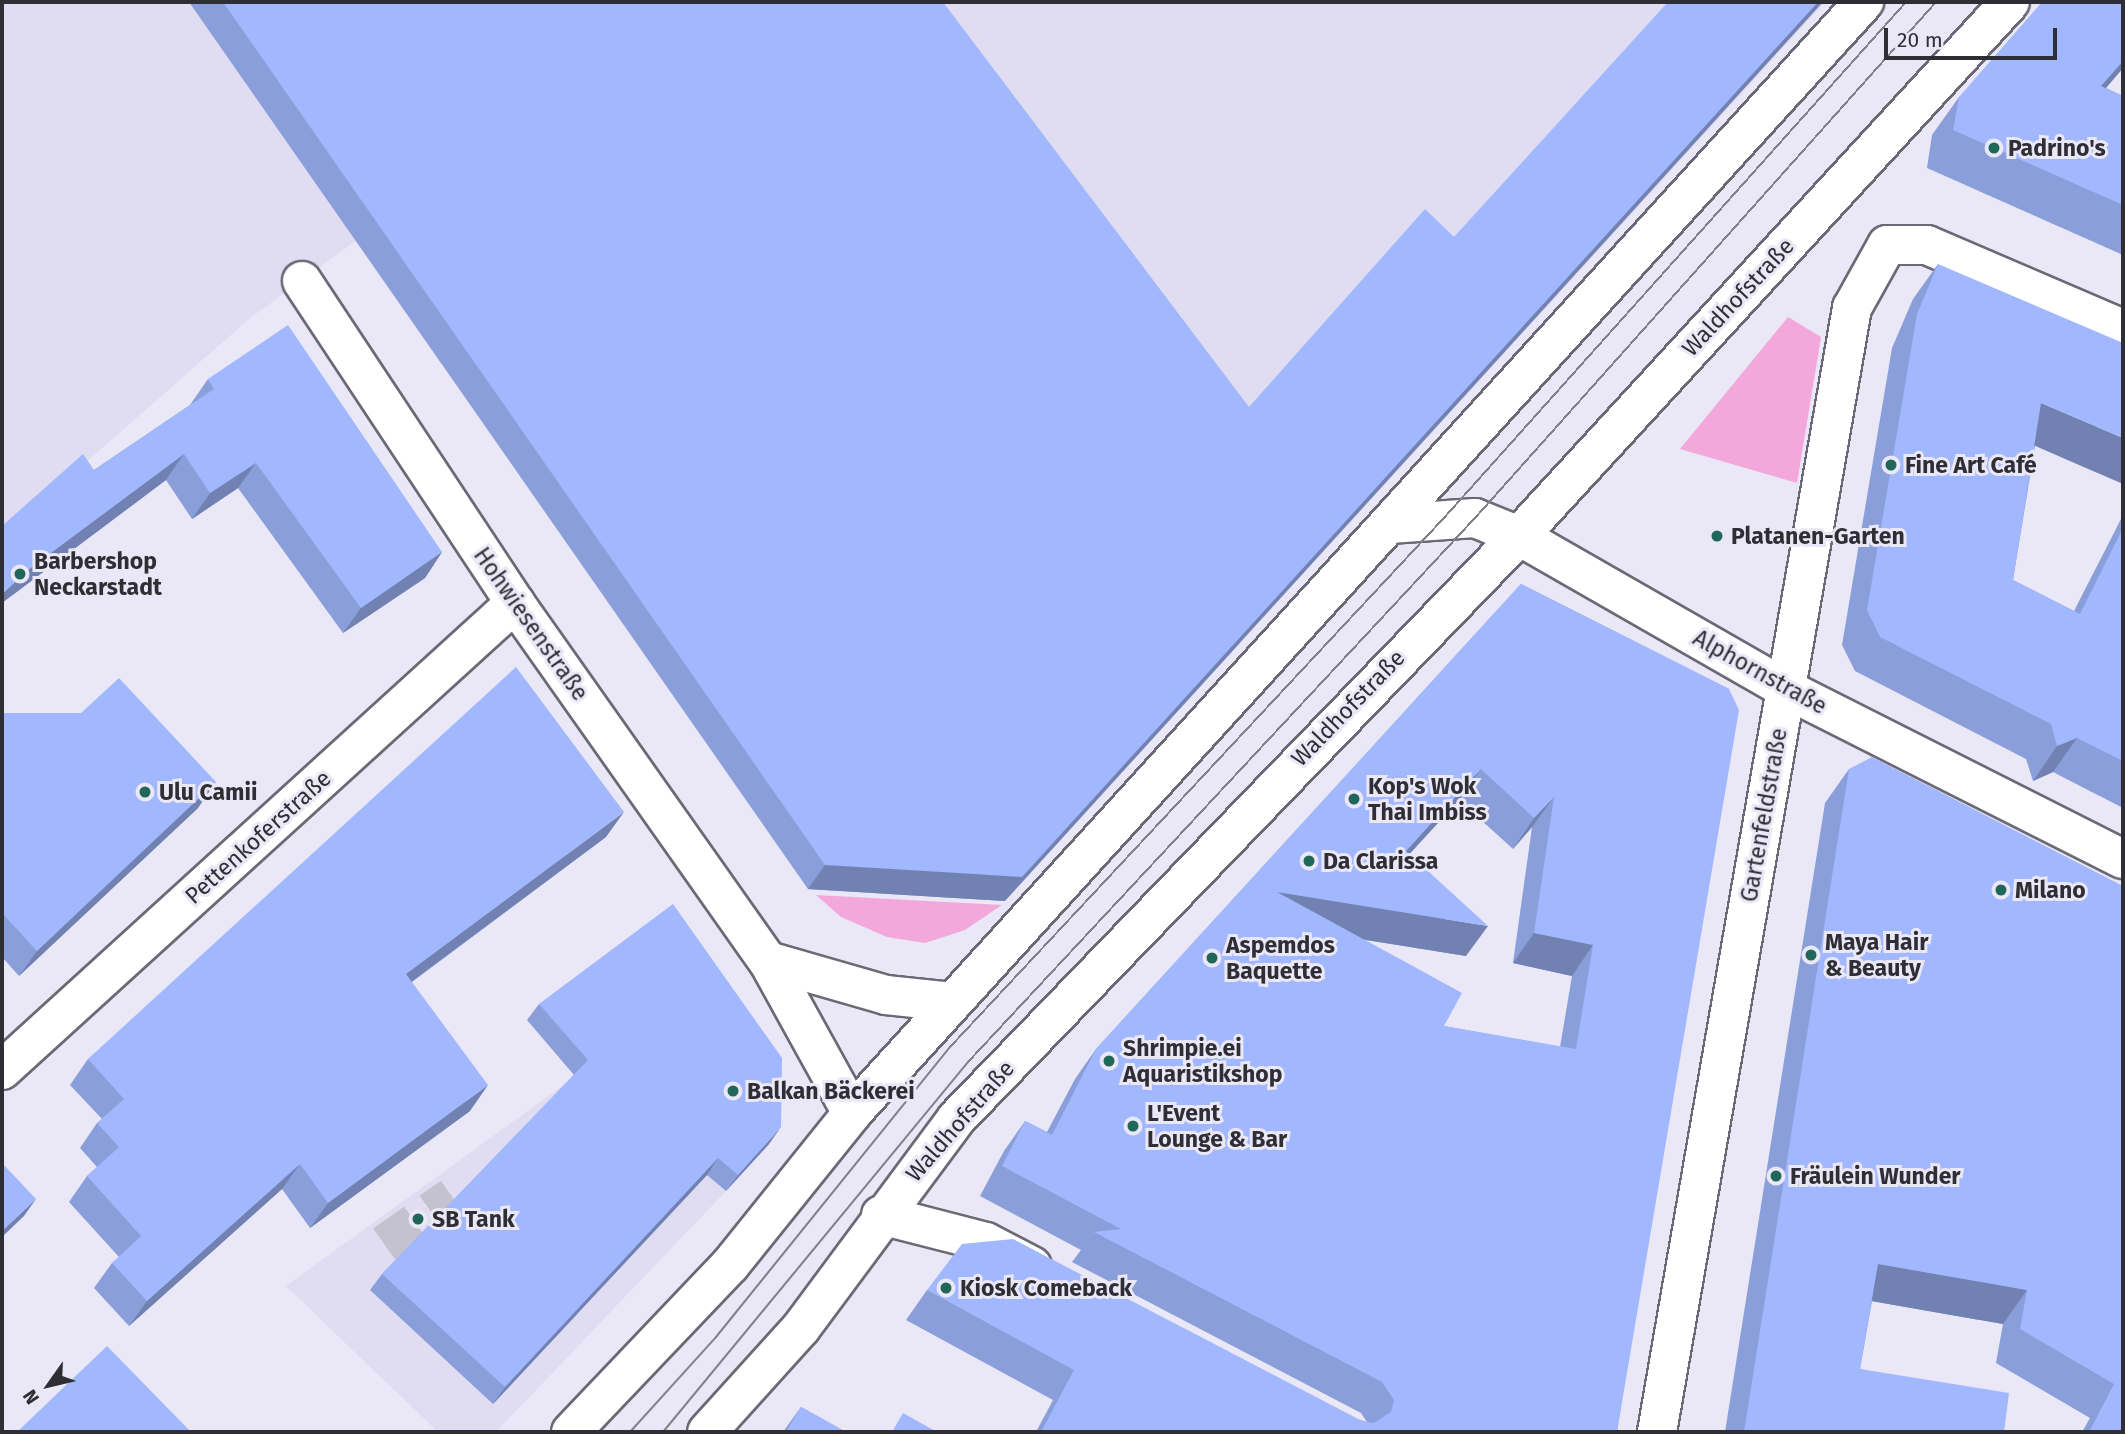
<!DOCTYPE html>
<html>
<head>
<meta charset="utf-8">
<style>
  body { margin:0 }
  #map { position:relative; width:2125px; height:1434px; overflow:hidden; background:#eae7f6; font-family:"Fira Sans",sans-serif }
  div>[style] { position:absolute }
  .built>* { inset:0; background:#e0dcf2 }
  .green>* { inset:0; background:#f3a8db }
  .minor-tunnel>* { height:38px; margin-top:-19px; transform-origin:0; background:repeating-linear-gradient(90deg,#c5c2cf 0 38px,transparent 0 57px) }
  .roads { filter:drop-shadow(2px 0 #6b6975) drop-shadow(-2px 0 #6b6975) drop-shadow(0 2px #6b6975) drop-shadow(0 -2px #6b6975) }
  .minor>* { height:38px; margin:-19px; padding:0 19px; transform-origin:19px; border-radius:19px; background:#fff }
  .tram>* { height:2px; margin:-1px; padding:0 1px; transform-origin:1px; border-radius:1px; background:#82808a }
  .wall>* { inset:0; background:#8a9eda }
  .shaded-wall>* { inset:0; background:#7181b2 }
  .building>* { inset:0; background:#a1b8fe }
  .dots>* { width:19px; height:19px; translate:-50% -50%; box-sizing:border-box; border:4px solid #eae7f6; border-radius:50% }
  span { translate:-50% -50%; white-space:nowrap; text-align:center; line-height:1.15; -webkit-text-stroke:6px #eae7f6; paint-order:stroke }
  .poi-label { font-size:23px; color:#2f2e34; font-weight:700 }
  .left { translate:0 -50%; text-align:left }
  .street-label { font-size:23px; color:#2f2e34 }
  .frame { position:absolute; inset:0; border:4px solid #2f2e34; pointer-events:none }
  .north { position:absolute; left:14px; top:1350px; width:70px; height:70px; -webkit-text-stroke:5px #eae7f6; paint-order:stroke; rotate:236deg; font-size:19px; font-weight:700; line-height:28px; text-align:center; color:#2f2e34 }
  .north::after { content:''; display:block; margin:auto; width:24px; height:32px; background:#2f2e34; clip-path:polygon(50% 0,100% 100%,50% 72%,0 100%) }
  .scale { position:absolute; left:1884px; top:28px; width:173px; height:32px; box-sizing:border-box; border:4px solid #2f2e34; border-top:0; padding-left:9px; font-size:21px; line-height:24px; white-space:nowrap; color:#2f2e34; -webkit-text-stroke:5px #eae7f6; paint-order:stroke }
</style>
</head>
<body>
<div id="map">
  <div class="built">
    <div style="clip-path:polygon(2px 2px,1825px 2px,1005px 901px,808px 889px,358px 239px,249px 319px,2px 536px)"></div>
    <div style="clip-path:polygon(583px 1071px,726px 1191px,496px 1432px,438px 1432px,286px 1286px)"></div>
  </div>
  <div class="green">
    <div style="clip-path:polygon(1788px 317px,1821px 337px,1797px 483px,1680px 449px)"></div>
    <div style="clip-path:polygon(816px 895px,1002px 905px,965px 930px,925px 943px,887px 937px,841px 917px)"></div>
  </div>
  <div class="minor-tunnel">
    <div style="left:384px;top:1244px;width:83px;rotate:-35.2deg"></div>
  </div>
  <div class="roads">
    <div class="minor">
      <div style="left:302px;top:281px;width:386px;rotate:56.5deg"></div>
      <div style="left:515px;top:603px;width:438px;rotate:54.8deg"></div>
      <div style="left:768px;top:961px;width:174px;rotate:61.1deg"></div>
      <div style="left:1390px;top:524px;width:85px;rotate:-4deg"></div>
      <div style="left:1475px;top:518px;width:48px;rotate:22.2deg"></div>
      <div style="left:1519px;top:536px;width:308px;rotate:29.8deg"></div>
      <div style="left:1786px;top:689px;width:377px;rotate:26.8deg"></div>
      <div style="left:768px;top:961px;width:123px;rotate:16.1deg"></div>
      <div style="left:886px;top:995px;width:67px;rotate:6deg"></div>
      <div style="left:2px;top:1070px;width:694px;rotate:-42.31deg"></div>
      <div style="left:881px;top:1215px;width:108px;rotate:14.4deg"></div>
      <div style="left:986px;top:1242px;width:52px;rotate:27.6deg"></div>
      <div style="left:571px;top:1432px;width:231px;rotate:-46.4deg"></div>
      <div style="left:730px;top:1265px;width:195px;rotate:-51.2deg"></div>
      <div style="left:852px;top:1113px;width:1503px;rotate:-47.67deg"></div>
      <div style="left:707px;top:1432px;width:140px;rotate:-47.9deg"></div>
      <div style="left:801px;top:1328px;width:260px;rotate:-53.4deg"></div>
      <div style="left:956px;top:1119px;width:810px;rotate:-46deg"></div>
      <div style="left:1519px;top:536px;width:725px;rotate:-47.4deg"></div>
      <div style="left:1657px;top:1432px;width:1141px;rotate:-80.16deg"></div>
      <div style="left:1852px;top:308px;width:72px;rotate:-60.9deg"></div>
      <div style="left:1887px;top:245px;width:40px"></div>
      <div style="left:1927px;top:245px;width:213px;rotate:23.2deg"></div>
    </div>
  </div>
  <div class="tram">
    <div style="left:630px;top:1432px;width:128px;rotate:-47.8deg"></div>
    <div style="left:716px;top:1337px;width:374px;rotate:-51.1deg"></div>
    <div style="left:951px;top:1046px;width:721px;rotate:-46.97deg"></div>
    <div style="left:1443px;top:519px;width:694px;rotate:-48.15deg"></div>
    <div style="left:663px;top:1432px;width:480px;rotate:-50.5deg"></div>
    <div style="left:968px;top:1062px;width:744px;rotate:-47.02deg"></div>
    <div style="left:1475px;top:518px;width:692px;rotate:-48.22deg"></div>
  </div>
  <div class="wall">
    <div style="clip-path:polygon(189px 2px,943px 2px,1005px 901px,808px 889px)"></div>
    <div style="clip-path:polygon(2123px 2px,2123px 68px,2106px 88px,2123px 96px,2123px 255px,1927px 168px,1932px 135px,1959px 97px)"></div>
    <div style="clip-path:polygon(1938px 264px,2035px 446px,2013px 580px,2074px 611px,2123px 515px,2123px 808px,2053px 772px,2033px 781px,2026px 759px,1855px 671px,1842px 645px,1892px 348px,1913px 299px)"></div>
    <div style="clip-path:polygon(208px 379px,442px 552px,425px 578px,343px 633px,238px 488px,192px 519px,166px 480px,11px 596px,94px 470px,190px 405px)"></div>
    <div style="clip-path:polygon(evenodd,1521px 584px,1729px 689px,1617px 1432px,1036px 1432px,1053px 1400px,906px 1320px,927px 1290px,1367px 1422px,1361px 1413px,1072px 1262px,1081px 1250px,980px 1196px,1004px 1151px,1025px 1121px,1047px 1132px,1075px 1079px,1096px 1049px,1521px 584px,1459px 800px,1513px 849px,1532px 827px,1513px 963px,1572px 976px,1560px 1047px,1444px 1026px,1365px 940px,1466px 956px,1409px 854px,1459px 800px)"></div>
    <div style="clip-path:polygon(2px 711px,4px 713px,198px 808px,19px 976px,2px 957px)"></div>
    <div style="clip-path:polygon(1849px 769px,2121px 1159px,2123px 1432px,2082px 1432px,2090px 1418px,1996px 1363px,2003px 1324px,1872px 1301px,1860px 1369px,2004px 1432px,1725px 1432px,1825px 803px)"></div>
    <div style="clip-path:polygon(606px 837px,412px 982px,470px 1111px,310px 1228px,282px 1189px,129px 1326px,94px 1288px,112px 1263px,119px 1257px,69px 1202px,87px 1176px,97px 1167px,80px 1148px,97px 1123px,102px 1119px,70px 1085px,88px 1059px)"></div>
    <div style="clip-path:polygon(539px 1004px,769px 1144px,726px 1191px,707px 1175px,493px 1404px,370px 1290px,382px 1274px,574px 1075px,527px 1020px)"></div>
    <div style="clip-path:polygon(801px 1407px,846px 1432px,783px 1432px)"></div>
  </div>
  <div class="shaded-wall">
    <div style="clip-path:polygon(1818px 2px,1823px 2px,1005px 901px,808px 889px,825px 865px)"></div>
    <div style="clip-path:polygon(2123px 61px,2123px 68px,2075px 124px,2101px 86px)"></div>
    <div style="clip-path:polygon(2041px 403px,2123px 438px,2123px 484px,2017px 438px)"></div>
    <div style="clip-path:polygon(184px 454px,166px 480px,2px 603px,2px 594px,28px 570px)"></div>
    <div style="clip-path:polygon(256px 463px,238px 488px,192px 519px,210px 493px)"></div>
    <div style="clip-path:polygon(442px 552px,425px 578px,343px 633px,361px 608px)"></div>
    <div style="clip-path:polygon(2077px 738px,2053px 772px,2033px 781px,2057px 746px)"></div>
    <div style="clip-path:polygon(1481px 769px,1459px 800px,1384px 882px,1406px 851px)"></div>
    <div style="clip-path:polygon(216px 782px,198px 808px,19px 976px,37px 951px)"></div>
    <div style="clip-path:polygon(1554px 797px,1532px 827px,1513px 849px,1534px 818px)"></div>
    <div style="clip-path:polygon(624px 812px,606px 837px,388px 999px,406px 974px)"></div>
    <div style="clip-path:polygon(1277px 892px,1488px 926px,1466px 956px,1255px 922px)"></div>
    <div style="clip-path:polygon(1534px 933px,1593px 945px,1572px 976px,1513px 963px)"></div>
    <div style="clip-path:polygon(488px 1085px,470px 1111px,310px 1228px,328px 1203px)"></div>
    <div style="clip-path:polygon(781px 1127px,769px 1144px,726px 1191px,738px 1175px)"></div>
    <div style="clip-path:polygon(718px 1158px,707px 1175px,493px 1404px,505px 1387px)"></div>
    <div style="clip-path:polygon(300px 1164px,282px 1189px,129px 1326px,147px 1301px)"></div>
    <div style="clip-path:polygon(36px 1199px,24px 1216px,2px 1237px,2px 1231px)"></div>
    <div style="clip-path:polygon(1878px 1264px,2027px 1290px,2003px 1324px,1854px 1298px)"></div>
  </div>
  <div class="building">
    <div style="clip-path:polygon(223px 2px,943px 2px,1249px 407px,1425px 209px,1454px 237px,1668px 2px,1818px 2px,1022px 877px,825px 865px)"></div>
    <div style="clip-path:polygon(2042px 2px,2123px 2px,2123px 61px,2101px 86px,2123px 96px,2123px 205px,1953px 130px,1959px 97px)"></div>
    <div style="clip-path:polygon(1938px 264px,2123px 343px,2123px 438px,2041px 403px,2013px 580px,2080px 614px,2123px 528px,2123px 761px,2077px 738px,2057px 746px,2051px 724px,1880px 637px,1867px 610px,1917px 314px)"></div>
    <div style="clip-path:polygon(288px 325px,442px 552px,361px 608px,256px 463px,210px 493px,184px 454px,28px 570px,2px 594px,2px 526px,83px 454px,94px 470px,214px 389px,208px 379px)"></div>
    <div style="clip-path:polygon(evenodd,1521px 584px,1729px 689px,1739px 710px,1617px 1432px,1041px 1432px,1074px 1370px,927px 1290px,962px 1244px,1013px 1239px,1362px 1421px,1374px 1423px,1391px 1412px,1394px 1400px,1382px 1382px,1094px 1232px,1121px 1229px,1002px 1166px,1025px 1121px,1052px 1135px,1096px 1049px,1521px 584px,1481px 769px,1534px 818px,1554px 797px,1534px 933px,1593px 945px,1576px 1049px,1444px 1026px,1462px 993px,1277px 892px,1488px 926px,1406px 851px,1481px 769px)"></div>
    <div style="clip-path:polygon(516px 667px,624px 812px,406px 974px,488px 1085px,328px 1203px,300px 1164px,147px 1301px,112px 1263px,141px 1236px,87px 1176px,119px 1147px,97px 1123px,124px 1099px,88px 1059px)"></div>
    <div style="clip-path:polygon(119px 678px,216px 782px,37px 951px,2px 913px,2px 711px,4px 713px,81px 713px)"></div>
    <div style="clip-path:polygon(1872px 757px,2123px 886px,2123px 1153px,2121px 1159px,2123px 1160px,2123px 1432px,2089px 1432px,2114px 1384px,2020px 1329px,2027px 1290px,1878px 1264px,1860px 1369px,2009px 1393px,2004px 1432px,1744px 1432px,1849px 769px)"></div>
    <div style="clip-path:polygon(673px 904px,782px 1058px,781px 1127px,738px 1175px,718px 1158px,505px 1387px,382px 1274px,588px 1060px,539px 1004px)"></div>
    <div style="clip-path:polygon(2px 1163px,36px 1199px,2px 1231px)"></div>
    <div style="clip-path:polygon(107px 1346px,191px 1432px,17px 1432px)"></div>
    <div style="clip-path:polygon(801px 1407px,846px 1432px,786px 1432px)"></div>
    <div style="clip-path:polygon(903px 1413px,937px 1432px,892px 1432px)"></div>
  </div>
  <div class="dots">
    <div style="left:1994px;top:148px;background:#206659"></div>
    <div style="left:1891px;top:465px;background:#206659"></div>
    <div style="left:1717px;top:536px;background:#206659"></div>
    <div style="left:20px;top:574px;background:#206659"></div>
    <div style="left:145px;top:792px;background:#206659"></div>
    <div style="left:1354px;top:799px;background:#206659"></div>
    <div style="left:1309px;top:861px;background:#206659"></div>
    <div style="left:2001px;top:890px;background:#206659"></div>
    <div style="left:1811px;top:955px;background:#206659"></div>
    <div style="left:1212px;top:958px;background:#206659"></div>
    <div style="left:1109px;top:1061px;background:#206659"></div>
    <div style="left:733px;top:1091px;background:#206659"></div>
    <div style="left:1133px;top:1126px;background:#206659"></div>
    <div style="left:1776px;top:1176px;background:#206659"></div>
    <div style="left:418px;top:1219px;background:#206659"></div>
    <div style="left:946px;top:1288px;background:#206659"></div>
  </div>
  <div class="poi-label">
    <span class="left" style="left:2008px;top:148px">Padrino's</span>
    <span class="left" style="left:1905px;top:465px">Fine Art Café</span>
    <span class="left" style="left:1731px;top:536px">Platanen-Garten</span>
    <span class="left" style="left:34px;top:574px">Barbershop<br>Neckarstadt</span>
    <span class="left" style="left:1368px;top:799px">Kop's Wok<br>Thai Imbiss</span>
    <span class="left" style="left:159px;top:792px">Ulu Camii</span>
    <span class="left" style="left:1323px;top:861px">Da Clarissa</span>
    <span class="left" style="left:2015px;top:890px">Milano</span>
    <span class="left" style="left:1825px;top:955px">Maya Hair<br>&amp; Beauty</span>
    <span class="left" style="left:1226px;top:958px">Aspemdos<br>Baquette</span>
    <span class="left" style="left:1123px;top:1061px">Shrimpie.ei<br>Aquaristikshop</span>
    <span class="left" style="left:747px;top:1091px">Balkan Bäckerei</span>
    <span class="left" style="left:1147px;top:1126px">L'Event<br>Lounge &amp; Bar</span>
    <span class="left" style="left:1790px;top:1176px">Fräulein Wunder</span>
    <span class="left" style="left:432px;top:1219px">SB Tank</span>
    <span class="left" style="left:960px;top:1288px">Kiosk Comeback</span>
  </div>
  <div class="street-label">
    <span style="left:1738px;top:297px;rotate:-47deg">Waldhofstraße</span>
    <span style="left:531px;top:624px;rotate:55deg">Hohwiesenstraße</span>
    <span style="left:1760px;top:672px;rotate:29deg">Alphornstraße</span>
    <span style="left:1348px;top:708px;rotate:-46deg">Waldhofstraße</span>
    <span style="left:1764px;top:815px;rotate:-80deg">Gartenfeldstraße</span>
    <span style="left:258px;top:837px;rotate:-42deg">Pettenkoferstraße</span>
    <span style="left:960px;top:1121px;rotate:-49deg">Waldhofstraße</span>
  </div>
  <div class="frame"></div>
  <div class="north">N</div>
  <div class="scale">20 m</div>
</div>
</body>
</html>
